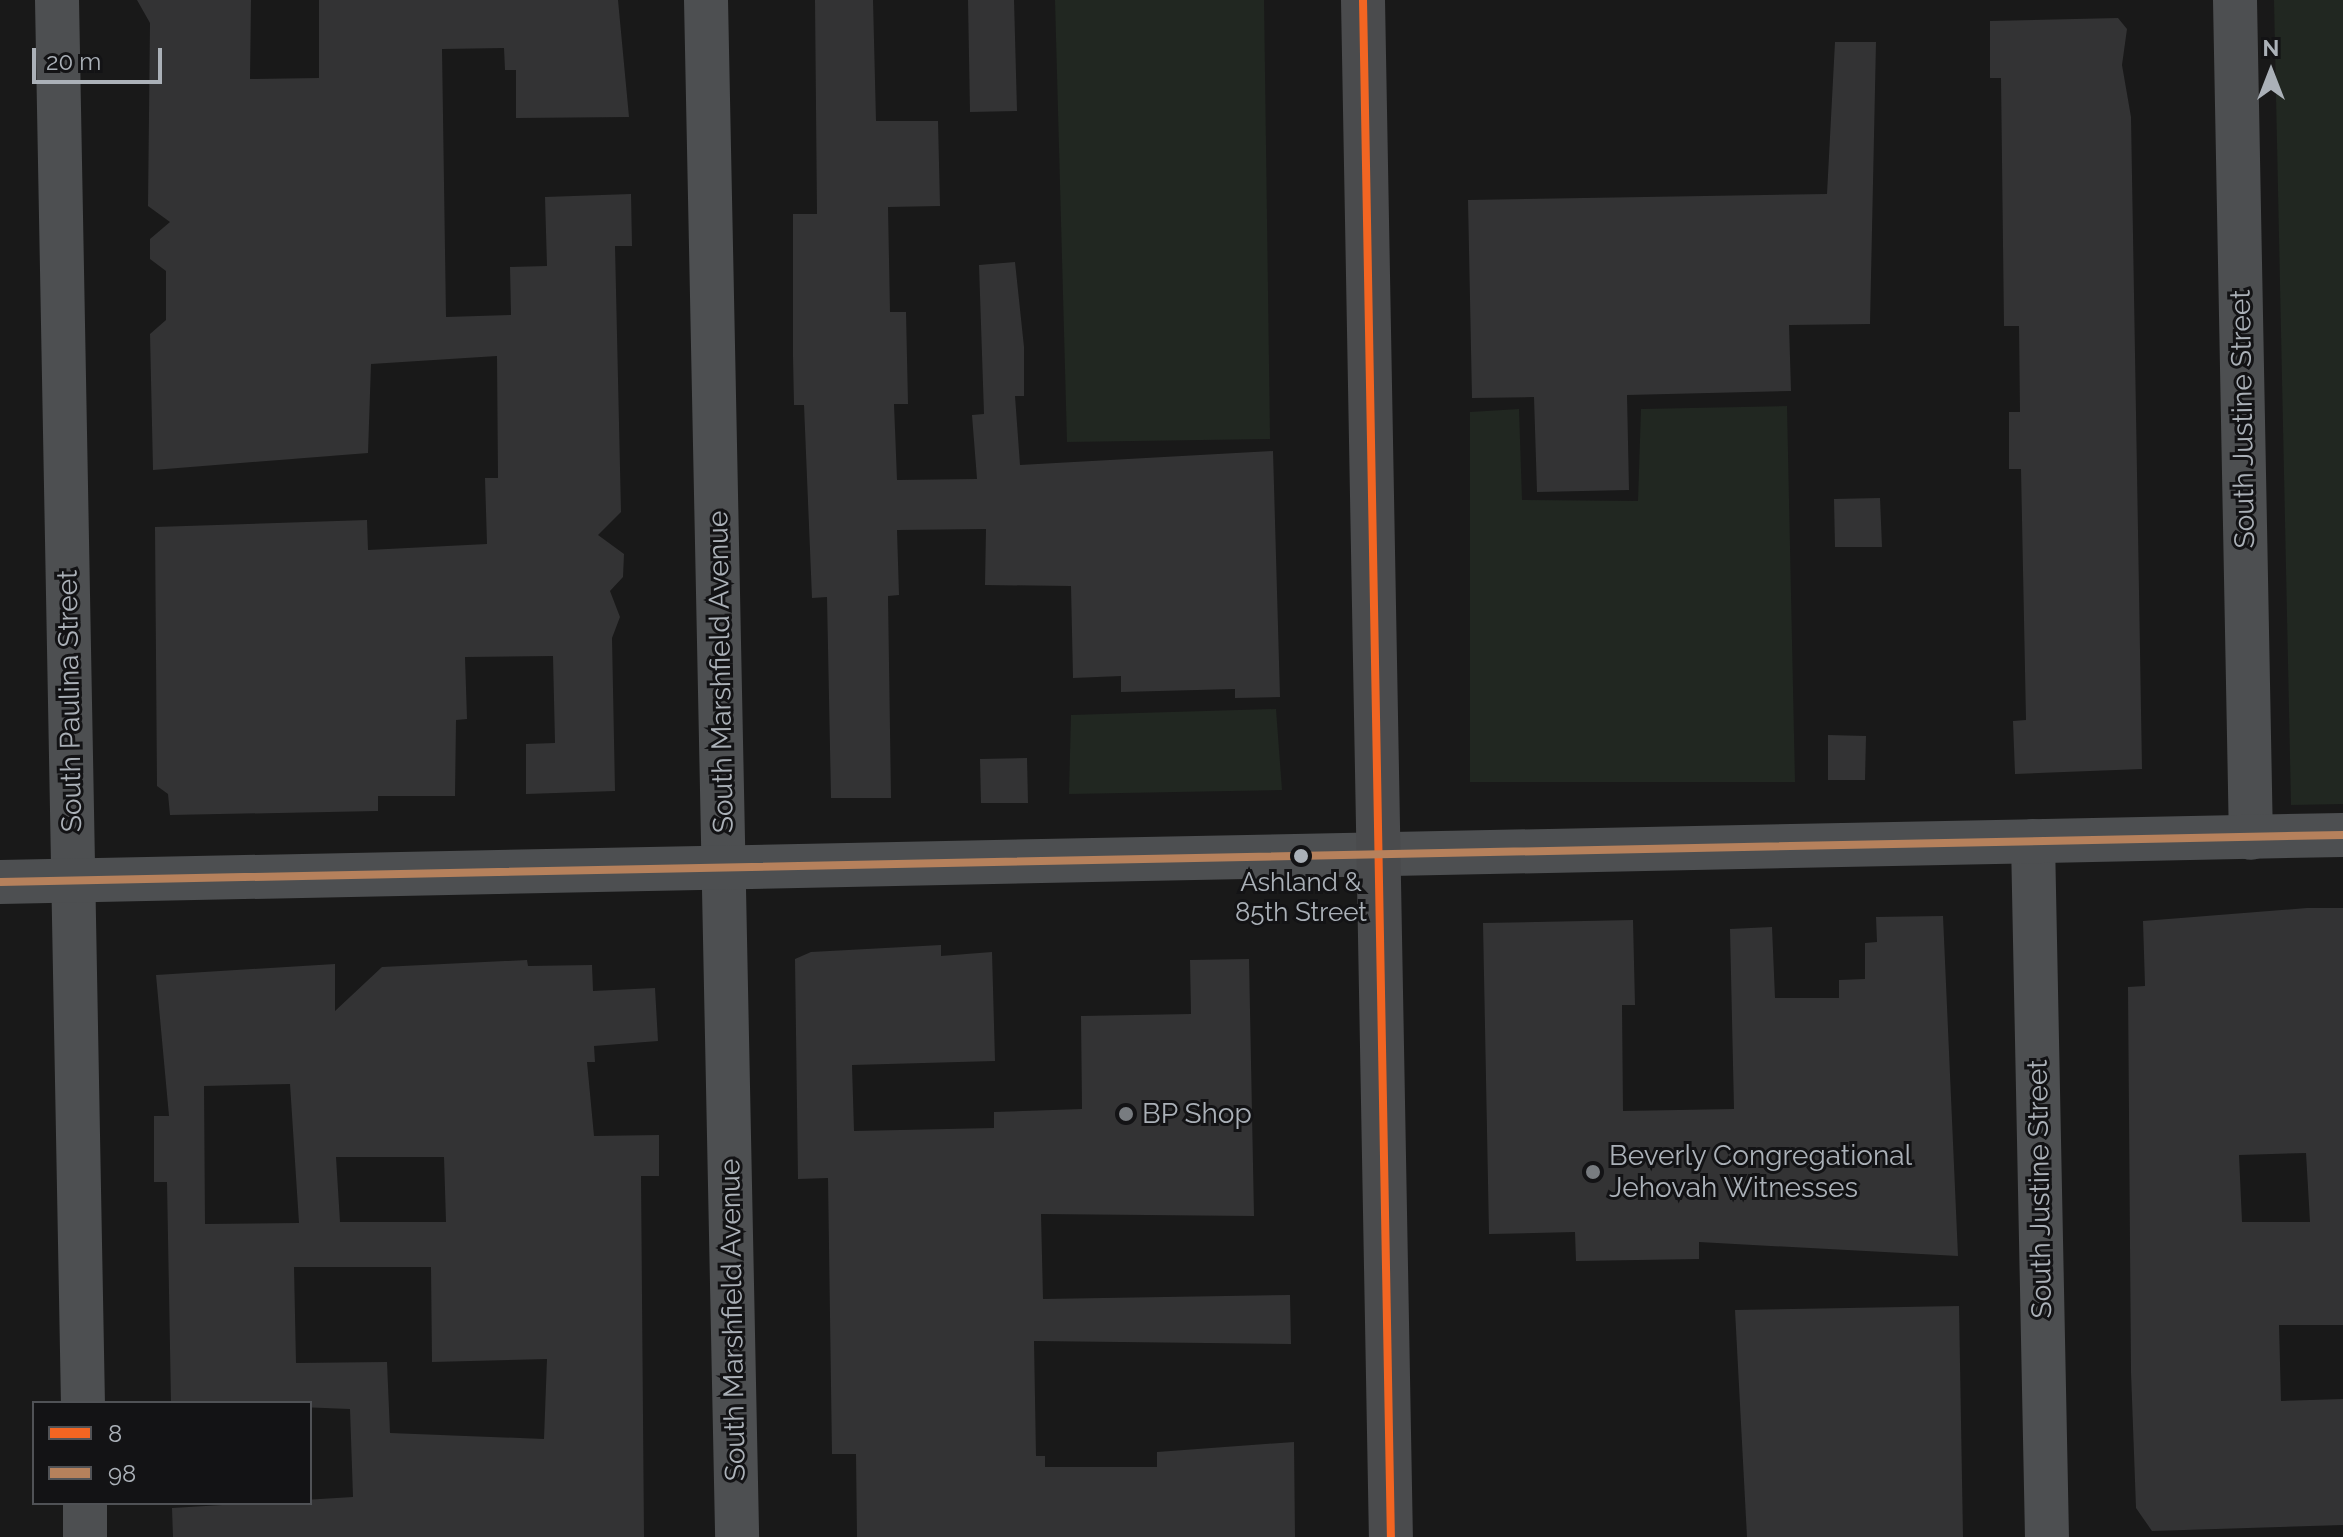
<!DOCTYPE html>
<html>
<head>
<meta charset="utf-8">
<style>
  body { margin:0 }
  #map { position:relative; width:2343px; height:1537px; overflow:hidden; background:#191919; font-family:Raleway,sans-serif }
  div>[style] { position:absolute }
  .green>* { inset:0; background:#212721 }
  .building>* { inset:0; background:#333334 }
  .minor>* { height:44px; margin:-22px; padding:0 22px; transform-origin:22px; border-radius:22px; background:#4d4f51 }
  .major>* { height:44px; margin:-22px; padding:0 22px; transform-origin:22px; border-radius:22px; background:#4a4b4d }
  .bus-1>* { height:8px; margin:-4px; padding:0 4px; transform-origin:4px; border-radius:4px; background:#f26522 }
  .bus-2>* { height:8px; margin:-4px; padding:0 4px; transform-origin:4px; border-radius:4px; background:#b6815c }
  .dots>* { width:22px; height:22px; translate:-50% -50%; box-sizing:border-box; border:4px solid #131315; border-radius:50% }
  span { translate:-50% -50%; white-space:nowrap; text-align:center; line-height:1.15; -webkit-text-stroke:6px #131315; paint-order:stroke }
  .bus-label { font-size:26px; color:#abb1b8 }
  .street-label { font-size:28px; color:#abb1b8 }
  .poi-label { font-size:28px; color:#abb1b8 }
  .left { translate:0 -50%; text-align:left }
  .legend { position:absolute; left:32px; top:1401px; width:280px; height:104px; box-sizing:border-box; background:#131315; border:2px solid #505256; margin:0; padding:10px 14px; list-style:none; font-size:24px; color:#abb1b8 }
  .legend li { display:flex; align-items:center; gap:16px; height:40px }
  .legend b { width:40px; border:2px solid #505256 }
  .north { position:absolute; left:2231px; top:32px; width:80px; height:80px; -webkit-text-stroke:6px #131315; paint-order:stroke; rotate:0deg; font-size:22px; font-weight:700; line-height:32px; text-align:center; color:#abb1b8 }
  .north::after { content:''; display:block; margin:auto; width:28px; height:36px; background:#abb1b8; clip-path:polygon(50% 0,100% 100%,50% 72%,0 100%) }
  .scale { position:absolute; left:32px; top:48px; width:130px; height:36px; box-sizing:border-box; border:4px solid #abb1b8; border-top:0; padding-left:10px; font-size:24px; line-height:28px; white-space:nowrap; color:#abb1b8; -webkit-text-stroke:6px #131315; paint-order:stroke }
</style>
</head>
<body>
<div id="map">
  <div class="green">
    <div style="clip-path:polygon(1055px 0,1264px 0,1270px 439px,1067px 442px)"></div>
    <div style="clip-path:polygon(2274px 0,2343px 0,2343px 804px,2291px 805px)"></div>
    <div style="clip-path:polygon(1787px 406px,1795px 782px,1470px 782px,1470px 412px,1519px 409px,1522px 500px,1638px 501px,1641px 409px)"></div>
    <div style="clip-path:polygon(1276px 709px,1282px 790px,1069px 794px,1071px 715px)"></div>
  </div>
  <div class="building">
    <div style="clip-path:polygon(137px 0,251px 0,250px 79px,319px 78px,319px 0,618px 0,629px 117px,516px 118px,516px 70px,505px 70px,504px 48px,442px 49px,446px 317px,511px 315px,510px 267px,547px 266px,545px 197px,631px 194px,632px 246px,615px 246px,621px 512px,598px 535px,624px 554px,623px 577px,610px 591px,620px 617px,612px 638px,615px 791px,526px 794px,526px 744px,555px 743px,553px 656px,465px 657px,467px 719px,456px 720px,455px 796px,378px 796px,378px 811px,170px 815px,168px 794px,157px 786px,155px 527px,367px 520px,368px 550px,487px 544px,485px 478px,498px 478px,497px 356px,371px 364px,368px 453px,153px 470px,150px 334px,166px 320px,166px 271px,150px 259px,150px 239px,170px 222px,148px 206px,150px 23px)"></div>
    <div style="clip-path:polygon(815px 0,873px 0,876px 121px,938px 121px,940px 206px,888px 207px,890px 312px,906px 312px,908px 404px,894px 404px,897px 480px,977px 479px,972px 415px,984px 414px,979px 265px,1015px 262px,1024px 347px,1024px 396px,1015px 396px,1020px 465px,1273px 451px,1280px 697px,1235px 698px,1235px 689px,1121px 692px,1121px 676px,1073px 678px,1071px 586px,985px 585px,986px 529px,897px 530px,899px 595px,888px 596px,891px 798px,831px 798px,827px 597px,812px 598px,804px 405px,794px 405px,793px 356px,793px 214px,817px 214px)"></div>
    <div style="clip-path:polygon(968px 0,1014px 0,1017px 111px,970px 112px)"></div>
    <div style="clip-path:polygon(2118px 18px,2127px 29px,2122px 65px,2131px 117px,2142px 769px,2015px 774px,2013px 721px,2026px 720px,2021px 469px,2009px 469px,2009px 412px,2020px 412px,2019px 326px,2004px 326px,2001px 78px,1990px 78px,1990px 21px)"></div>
    <div style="clip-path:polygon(1835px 42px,1876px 42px,1870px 324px,1789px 325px,1791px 391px,1627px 395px,1629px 490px,1537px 492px,1534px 397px,1472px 398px,1468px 200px,1827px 194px)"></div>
    <div style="clip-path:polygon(1880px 498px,1882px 547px,1835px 547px,1834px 499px)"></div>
    <div style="clip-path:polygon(1828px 735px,1866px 736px,1865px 780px,1828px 780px)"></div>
    <div style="clip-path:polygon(1027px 758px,1028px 803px,981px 803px,980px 759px)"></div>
    <div style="clip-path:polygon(evenodd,2307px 908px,2343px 908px,2343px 1325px,2279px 1325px,2281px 1401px,2343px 1399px,2343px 1525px,2152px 1531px,2136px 1508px,2131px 1372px,2128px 987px,2145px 986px,2143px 921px,2307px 908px,2306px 1153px,2310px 1222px,2242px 1222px,2239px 1155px,2306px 1153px)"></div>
    <div style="clip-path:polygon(1943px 916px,1958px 1256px,1699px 1242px,1699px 1259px,1576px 1261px,1575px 1232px,1489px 1234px,1483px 923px,1633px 920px,1635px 1005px,1622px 1005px,1623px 1111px,1734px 1109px,1730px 929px,1772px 927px,1775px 998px,1839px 998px,1839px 980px,1865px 979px,1865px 943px,1877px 942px,1876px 917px)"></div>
    <div style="clip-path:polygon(941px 945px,941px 956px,992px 952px,995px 1061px,852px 1065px,854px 1131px,994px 1128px,994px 1112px,1082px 1109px,1081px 1016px,1191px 1014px,1190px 960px,1249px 959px,1254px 1216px,1041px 1214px,1043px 1299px,1290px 1295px,1291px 1344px,1034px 1341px,1036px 1456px,1045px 1456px,1045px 1467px,1157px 1467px,1157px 1452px,1294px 1442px,1295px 1537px,857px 1537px,856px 1454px,832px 1454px,828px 1178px,798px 1179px,795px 959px,811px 952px)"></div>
    <div style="clip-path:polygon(evenodd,527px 960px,528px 966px,592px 965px,593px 991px,655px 988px,658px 1041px,594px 1046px,595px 1062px,587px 1062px,594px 1136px,659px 1135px,659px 1176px,641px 1176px,644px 1537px,173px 1537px,172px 1508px,353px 1497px,350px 1409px,171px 1402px,167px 1182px,154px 1182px,154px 1116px,169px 1116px,156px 975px,335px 964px,335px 1011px,382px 967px,527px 960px,290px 1084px,299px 1223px,205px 1224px,204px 1086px,290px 1084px,527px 960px,336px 1157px,444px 1157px,446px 1222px,340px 1222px,336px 1157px,527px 960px,294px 1267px,431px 1267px,432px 1362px,547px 1359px,544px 1439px,390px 1433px,387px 1362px,296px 1363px,294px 1267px)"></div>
    <div style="clip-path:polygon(1959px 1306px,1963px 1537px,1747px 1537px,1735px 1310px)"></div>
  </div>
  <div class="minor">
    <div style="left:57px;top:0;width:1403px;rotate:88.94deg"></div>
    <div style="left:706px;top:0;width:1537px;rotate:88.84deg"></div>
    <div style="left:2235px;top:0;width:838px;rotate:88.91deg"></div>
    <div style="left:2033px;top:841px;width:696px;rotate:88.85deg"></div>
    <div style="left:0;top:882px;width:2343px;rotate:-1.15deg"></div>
    <div style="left:85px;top:1503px;width:34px;rotate:90deg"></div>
  </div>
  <div class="major">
    <div style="left:1363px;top:0;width:1537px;rotate:88.96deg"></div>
  </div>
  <div class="bus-1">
    <div style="left:1363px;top:0;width:1537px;rotate:88.96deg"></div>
  </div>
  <div class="bus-2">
    <div style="left:0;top:882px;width:2343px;rotate:-1.15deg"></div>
  </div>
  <div class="dots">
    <div style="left:1301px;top:856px;background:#abb1b8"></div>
    <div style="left:1126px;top:1114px;background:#787c80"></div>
    <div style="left:1593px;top:1172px;background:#787c80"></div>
  </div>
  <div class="bus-label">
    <span style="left:1301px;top:898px">Ashland &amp;<br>85th Street</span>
  </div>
  <div class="street-label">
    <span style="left:2243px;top:419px;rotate:-91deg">South Justine Street</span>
    <span style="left:721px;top:672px;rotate:-91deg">South Marshfield Avenue</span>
    <span style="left:70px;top:701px;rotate:-91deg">South Paulina Street</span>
    <span style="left:2040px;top:1189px;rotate:-91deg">South Justine Street</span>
    <span style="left:733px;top:1320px;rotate:-91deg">South Marshfield Avenue</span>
  </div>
  <div class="poi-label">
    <span class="left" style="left:1142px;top:1114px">BP Shop</span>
    <span class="left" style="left:1609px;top:1172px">Beverly Congregational<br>Jehovah Witnesses</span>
  </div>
  <ul class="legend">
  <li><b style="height:10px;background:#f26522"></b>8</li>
  <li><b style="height:10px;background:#b6815c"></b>98</li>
  </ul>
  <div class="north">N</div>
  <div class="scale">20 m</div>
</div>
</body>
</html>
